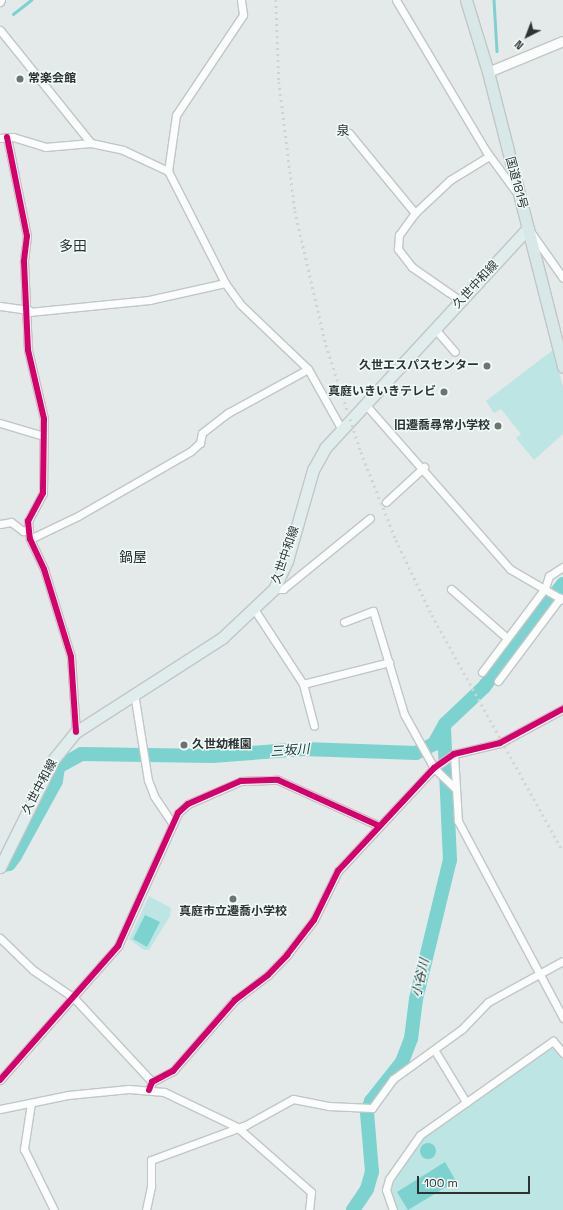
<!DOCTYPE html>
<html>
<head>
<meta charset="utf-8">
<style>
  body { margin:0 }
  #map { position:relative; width:563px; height:1210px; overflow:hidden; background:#e4eaea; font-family:"Space Grotesk","Noto Sans JP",sans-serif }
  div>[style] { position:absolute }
  .green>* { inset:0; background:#bce5e3 }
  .water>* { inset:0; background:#7cd2cf }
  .round { border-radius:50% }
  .stream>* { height:2.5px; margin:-1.25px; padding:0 1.25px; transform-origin:1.25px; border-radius:1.25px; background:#7cd2cf }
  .river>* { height:14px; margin:-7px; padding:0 7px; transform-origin:7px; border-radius:7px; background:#7cd2cf }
  .roads { filter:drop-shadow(1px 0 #c1c6c6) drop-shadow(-1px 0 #c1c6c6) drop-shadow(0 1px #c1c6c6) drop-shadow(0 -1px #c1c6c6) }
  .minor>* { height:7px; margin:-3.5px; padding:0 3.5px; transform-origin:3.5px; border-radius:3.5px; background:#fbfcfc }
  .secondary>* { height:9px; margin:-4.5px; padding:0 4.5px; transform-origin:4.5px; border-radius:4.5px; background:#fbfcfc }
  .primary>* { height:11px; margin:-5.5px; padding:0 5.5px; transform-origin:5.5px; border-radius:5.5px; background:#e1eded }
  .trunk>* { height:11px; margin:-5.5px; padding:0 5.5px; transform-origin:5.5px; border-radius:5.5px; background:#d8e8e8 }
  .rail>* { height:2.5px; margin-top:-1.25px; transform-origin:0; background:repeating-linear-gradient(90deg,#d1d3d3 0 2px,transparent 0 6px) }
  .cycleway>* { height:6px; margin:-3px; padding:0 3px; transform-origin:3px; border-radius:3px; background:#d6006c }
  .dots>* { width:11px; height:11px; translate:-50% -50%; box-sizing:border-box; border:2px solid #effaf9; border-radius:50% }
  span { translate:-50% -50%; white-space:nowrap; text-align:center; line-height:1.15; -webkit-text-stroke:3px #effaf9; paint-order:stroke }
  .poi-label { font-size:12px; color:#2e3332; font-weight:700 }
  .left { translate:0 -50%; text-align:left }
  .right { translate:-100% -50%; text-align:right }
  .street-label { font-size:12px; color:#2e3332 }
  .neighbourhood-label { font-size:13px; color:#2e3332 }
  .water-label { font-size:13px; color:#1d3231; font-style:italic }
  .quarter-label { font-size:14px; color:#2e3332 }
  .north { position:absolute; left:507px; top:16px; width:40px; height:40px; -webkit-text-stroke:3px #effaf9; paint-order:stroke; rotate:222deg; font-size:11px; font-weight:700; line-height:16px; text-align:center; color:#2e3332 }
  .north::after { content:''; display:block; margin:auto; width:14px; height:18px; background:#2e3332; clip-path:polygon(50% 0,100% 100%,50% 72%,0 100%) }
  .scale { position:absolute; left:417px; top:1176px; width:113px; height:18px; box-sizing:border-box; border:2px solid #2e3332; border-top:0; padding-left:5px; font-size:12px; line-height:14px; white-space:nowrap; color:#2e3332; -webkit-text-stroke:3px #effaf9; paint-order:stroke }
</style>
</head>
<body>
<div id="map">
  <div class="green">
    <div style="clip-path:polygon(553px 350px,563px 387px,563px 434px,534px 460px,516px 438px,521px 434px,501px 409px,494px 413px,486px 401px)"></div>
    <div style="clip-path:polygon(149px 896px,171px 908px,170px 916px,149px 950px,144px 950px,129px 939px)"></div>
    <div style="clip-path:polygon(548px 1048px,556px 1049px,563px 1058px,563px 1210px,397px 1210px,391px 1187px,415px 1144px)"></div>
  </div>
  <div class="water">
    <div style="clip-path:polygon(145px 915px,160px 922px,147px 947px,133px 939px)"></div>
    <div class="round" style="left:420px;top:1143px;width:16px;height:16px"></div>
    <div style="clip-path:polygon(445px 1162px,456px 1181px,408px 1210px,397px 1192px)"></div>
  </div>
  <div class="stream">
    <div style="left:494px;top:0;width:51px;rotate:86.6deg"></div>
    <div style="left:13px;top:14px;width:23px;rotate:-38deg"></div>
  </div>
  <div class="river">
    <div style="left:0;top:866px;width:9px;rotate:-13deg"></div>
    <div style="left:9px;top:864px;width:10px;rotate:-53deg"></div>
    <div style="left:15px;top:856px;width:85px;rotate:-61.3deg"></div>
    <div style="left:56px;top:781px;width:14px;rotate:-82deg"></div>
    <div style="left:58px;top:767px;width:26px;rotate:-29deg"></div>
    <div style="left:81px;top:754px;width:131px;rotate:0.9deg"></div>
    <div style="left:212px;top:756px;width:92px;rotate:-4.4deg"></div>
    <div style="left:304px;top:749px;width:112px;rotate:2deg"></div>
    <div style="left:416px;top:753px;width:20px;rotate:-27deg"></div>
    <div style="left:434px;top:744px;width:23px;rotate:-61deg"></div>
    <div style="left:445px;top:724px;width:54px;rotate:-43.5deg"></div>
    <div style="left:484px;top:687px;width:130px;rotate:-52.5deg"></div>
    <div style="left:353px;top:1210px;width:25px;rotate:-56deg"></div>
    <div style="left:367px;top:1189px;width:18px;rotate:-74deg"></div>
    <div style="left:372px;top:1172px;width:59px;rotate:-94.8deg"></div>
    <div style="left:367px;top:1113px;width:13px;rotate:-72deg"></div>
    <div style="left:371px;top:1101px;width:50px;rotate:-51.5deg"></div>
    <div style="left:402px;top:1062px;width:25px;rotate:-69deg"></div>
    <div style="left:411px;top:1039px;width:40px;rotate:-82.9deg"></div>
    <div style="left:416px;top:999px;width:143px;rotate:-76.3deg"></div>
    <div style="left:450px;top:860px;width:130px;rotate:-92.6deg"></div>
  </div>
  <div class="roads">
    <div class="minor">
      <div style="left:241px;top:0;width:15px;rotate:82deg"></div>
      <div style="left:243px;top:15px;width:120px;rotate:123.8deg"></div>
      <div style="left:176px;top:115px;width:57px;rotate:98.1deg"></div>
      <div style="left:168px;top:171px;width:126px;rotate:63deg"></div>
      <div style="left:225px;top:283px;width:26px;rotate:54deg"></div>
      <div style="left:240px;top:304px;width:94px;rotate:43.7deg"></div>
      <div style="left:308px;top:369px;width:68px;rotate:60.8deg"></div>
      <div style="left:396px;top:0;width:176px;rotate:59.2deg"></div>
      <div style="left:486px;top:151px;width:52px;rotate:53.6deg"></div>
      <div style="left:0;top:2px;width:2px;rotate:-63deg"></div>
      <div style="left:0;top:30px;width:145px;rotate:51.2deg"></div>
      <div style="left:349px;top:133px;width:104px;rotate:50.5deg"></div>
      <div style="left:7px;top:137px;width:101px;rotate:78.6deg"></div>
      <div style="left:27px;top:236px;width:26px;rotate:97deg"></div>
      <div style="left:24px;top:262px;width:88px;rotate:87.4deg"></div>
      <div style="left:28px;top:350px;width:71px;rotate:76.9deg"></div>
      <div style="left:44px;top:419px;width:74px;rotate:90.8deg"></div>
      <div style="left:43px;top:493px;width:32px;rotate:118deg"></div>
      <div style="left:28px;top:521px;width:18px;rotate:84deg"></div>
      <div style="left:30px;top:539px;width:33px;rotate:65deg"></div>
      <div style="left:44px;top:569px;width:92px;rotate:72.9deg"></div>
      <div style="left:71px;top:657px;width:75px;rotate:86.2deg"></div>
      <div style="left:0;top:138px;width:13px;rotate:-4deg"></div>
      <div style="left:13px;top:137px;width:34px;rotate:17deg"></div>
      <div style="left:45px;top:147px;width:46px;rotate:-5deg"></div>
      <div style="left:91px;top:143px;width:33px;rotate:12deg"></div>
      <div style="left:123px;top:150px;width:50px;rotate:25deg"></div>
      <div style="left:530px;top:231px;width:57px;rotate:54.9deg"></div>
      <div style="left:461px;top:301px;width:60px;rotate:-145.2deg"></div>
      <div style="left:412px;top:267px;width:23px;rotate:-128deg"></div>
      <div style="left:398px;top:249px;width:14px;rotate:-86deg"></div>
      <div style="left:399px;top:235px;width:27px;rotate:-54deg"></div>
      <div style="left:415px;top:213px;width:48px;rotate:-43.3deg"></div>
      <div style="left:450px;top:180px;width:46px;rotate:-31.6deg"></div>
      <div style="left:0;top:306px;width:29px;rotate:8deg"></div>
      <div style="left:29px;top:312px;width:121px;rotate:-5.7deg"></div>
      <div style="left:149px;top:300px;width:78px;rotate:-12.6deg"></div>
      <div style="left:435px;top:329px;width:30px;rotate:49deg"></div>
      <div style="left:365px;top:404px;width:220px;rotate:48.7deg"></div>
      <div style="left:510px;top:569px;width:61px;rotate:30.3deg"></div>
      <div style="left:0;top:423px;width:46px;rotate:16.5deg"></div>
      <div style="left:386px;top:502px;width:52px;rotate:-42.6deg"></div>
      <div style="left:0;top:524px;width:11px;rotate:-10deg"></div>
      <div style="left:11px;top:522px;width:15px;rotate:37deg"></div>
      <div style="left:23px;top:531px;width:6px;rotate:-18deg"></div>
      <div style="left:30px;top:539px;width:53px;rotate:-25.6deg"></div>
      <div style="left:78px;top:516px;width:130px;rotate:-29.9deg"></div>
      <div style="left:191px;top:451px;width:12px;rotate:-42deg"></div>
      <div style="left:200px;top:443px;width:10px;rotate:-79deg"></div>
      <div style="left:202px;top:433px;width:33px;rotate:-38deg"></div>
      <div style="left:228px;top:413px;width:91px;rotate:-28.8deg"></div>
      <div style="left:274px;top:589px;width:9px"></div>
      <div style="left:283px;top:589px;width:112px;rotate:-39.2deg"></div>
      <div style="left:451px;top:589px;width:74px;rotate:41.2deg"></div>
      <div style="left:254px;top:609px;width:90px;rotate:56.8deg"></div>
      <div style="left:303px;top:684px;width:43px;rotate:75.3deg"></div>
      <div style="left:344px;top:622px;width:31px;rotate:-21deg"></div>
      <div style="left:373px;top:611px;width:108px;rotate:73.2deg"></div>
      <div style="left:404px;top:714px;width:62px;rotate:60.9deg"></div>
      <div style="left:434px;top:768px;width:30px;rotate:44deg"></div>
      <div style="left:482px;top:672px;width:105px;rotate:-53.1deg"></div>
      <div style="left:545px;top:588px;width:13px;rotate:-72deg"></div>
      <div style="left:549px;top:576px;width:17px;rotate:-33deg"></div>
      <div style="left:498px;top:681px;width:104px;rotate:-53.2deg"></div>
      <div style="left:303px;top:684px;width:89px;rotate:-14.3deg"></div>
      <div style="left:134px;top:693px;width:88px;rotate:80.9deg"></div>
      <div style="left:148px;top:780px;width:17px;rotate:69deg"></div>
      <div style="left:154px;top:796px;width:34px;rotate:56deg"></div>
      <div style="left:454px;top:754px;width:67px;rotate:86.6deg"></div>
      <div style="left:458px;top:821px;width:223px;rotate:61.9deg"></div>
      <div style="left:0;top:938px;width:46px;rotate:44.1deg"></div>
      <div style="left:33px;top:970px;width:50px;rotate:34.3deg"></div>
      <div style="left:74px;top:998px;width:115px;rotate:47.1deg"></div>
      <div style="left:435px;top:1051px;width:60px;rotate:58.7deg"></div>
      <div style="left:0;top:1080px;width:179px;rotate:-48.6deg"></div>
      <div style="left:118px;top:946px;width:146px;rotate:-65.7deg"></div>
      <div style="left:178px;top:813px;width:13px;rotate:-42deg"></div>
      <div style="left:188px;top:804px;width:58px;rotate:-23.5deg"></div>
      <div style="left:241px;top:781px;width:37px;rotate:-2deg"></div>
      <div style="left:278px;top:780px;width:109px;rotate:24.4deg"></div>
      <div style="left:149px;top:1090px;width:9px;rotate:-69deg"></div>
      <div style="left:152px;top:1082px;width:24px;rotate:-28deg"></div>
      <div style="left:173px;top:1071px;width:94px;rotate:-48.9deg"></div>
      <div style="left:235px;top:1000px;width:41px;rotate:-37.1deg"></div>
      <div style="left:268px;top:975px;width:28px;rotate:-46deg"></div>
      <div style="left:287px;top:955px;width:44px;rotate:-52.4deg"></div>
      <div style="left:314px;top:920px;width:55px;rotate:-63.9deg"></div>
      <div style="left:338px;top:871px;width:141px;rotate:-47deg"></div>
      <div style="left:434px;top:768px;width:24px;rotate:-35deg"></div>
      <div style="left:454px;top:754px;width:47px;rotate:-13.4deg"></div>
      <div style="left:500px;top:743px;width:72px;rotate:-28.4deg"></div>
      <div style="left:31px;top:1103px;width:47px;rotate:98.7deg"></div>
      <div style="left:24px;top:1149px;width:68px;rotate:63.8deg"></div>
      <div style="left:0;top:1109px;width:69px;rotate:-11.6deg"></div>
      <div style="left:68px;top:1095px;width:61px;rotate:-5.6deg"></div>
      <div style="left:129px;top:1089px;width:35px;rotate:5deg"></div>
      <div style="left:164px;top:1092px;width:81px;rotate:25.6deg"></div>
      <div style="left:237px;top:1127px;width:98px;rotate:41.3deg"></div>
      <div style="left:311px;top:1192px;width:18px;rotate:96deg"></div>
      <div style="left:146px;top:1210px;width:25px;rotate:-78deg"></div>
      <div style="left:151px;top:1186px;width:26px;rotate:-90deg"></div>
      <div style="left:151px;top:1160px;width:101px;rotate:-20.2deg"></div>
      <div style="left:246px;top:1125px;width:54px;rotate:-29deg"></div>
      <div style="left:293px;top:1099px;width:36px;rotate:11deg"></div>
      <div style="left:328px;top:1106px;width:44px;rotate:2.6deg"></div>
      <div style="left:372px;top:1108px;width:36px;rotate:-54deg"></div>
      <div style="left:393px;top:1079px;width:85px;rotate:-35.9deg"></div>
      <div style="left:462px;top:1029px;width:37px;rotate:-46deg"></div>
      <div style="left:488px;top:1002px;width:85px;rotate:-28.7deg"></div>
      <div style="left:393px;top:1210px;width:21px;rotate:-109deg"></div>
      <div style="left:386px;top:1190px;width:11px;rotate:-75deg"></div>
      <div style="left:389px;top:1179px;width:54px;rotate:-54.8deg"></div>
      <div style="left:420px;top:1135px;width:163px;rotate:-35.3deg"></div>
      <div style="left:553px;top:1041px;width:16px;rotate:50deg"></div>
    </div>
    <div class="secondary">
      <div style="left:488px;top:72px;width:81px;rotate:-22.5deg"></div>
    </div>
    <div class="primary">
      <div style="left:0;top:867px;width:119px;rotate:-63.6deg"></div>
      <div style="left:53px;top:760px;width:36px;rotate:-51deg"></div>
      <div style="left:76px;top:732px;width:174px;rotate:-32.8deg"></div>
      <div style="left:222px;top:638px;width:71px;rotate:-43.3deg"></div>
      <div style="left:274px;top:589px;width:31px;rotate:-65deg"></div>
      <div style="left:287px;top:561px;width:95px;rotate:-74.1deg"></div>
      <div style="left:313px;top:470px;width:25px;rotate:-61deg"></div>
      <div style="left:325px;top:448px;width:299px;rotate:-47.3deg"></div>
    </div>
    <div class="trunk">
      <div style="left:466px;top:0;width:75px;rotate:73deg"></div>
      <div style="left:488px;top:72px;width:304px;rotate:75.7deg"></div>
    </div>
  </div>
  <div class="rail">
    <div style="left:276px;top:0;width:82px;rotate:87.9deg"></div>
    <div style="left:279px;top:82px;width:130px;rotate:82.9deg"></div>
    <div style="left:295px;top:211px;width:138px;rotate:77deg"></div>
    <div style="left:326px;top:345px;width:113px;rotate:71.9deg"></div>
    <div style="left:361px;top:452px;width:95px;rotate:68.3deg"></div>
    <div style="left:396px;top:540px;width:83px;rotate:64.4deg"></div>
    <div style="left:432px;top:615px;width:270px;rotate:61deg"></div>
  </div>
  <div class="cycleway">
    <div style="left:7px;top:137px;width:101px;rotate:78.6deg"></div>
    <div style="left:27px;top:236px;width:26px;rotate:97deg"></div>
    <div style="left:24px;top:262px;width:88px;rotate:87.4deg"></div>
    <div style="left:28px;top:350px;width:71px;rotate:76.9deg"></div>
    <div style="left:44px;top:419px;width:74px;rotate:90.8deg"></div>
    <div style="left:43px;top:493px;width:32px;rotate:118deg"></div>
    <div style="left:28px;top:521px;width:18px;rotate:84deg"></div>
    <div style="left:30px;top:539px;width:33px;rotate:65deg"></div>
    <div style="left:44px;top:569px;width:92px;rotate:72.9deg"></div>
    <div style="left:71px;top:657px;width:75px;rotate:86.2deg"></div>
    <div style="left:0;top:1080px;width:179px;rotate:-48.6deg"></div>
    <div style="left:118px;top:946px;width:146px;rotate:-65.7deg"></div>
    <div style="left:178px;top:813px;width:13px;rotate:-42deg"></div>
    <div style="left:188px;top:804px;width:58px;rotate:-23.5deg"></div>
    <div style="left:241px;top:781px;width:37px;rotate:-2deg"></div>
    <div style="left:278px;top:780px;width:109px;rotate:24.4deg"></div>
    <div style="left:149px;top:1090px;width:9px;rotate:-69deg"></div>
    <div style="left:152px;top:1082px;width:24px;rotate:-28deg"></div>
    <div style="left:173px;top:1071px;width:94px;rotate:-48.9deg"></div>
    <div style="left:235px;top:1000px;width:41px;rotate:-37.1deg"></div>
    <div style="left:268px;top:975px;width:28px;rotate:-46deg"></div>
    <div style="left:287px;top:955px;width:44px;rotate:-52.4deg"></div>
    <div style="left:314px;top:920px;width:55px;rotate:-63.9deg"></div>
    <div style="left:338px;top:871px;width:141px;rotate:-47deg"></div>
    <div style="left:434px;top:768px;width:24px;rotate:-35deg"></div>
    <div style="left:454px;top:754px;width:47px;rotate:-13.4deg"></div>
    <div style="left:500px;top:743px;width:72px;rotate:-28.4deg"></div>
  </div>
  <div class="dots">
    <div style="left:20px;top:79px;background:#6e7372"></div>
    <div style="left:487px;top:366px;background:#6e7372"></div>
    <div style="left:444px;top:392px;background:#6e7372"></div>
    <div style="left:498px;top:426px;background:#6e7372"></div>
    <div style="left:184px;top:745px;background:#6e7372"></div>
    <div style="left:233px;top:899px;background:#6e7372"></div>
  </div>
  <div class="poi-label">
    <span class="left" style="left:28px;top:79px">常楽会館</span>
    <span class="right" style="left:479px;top:366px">久世エスパスセンター</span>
    <span class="right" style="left:436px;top:392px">真庭いきいきテレビ</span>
    <span class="right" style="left:490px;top:426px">旧遷喬尋常小学校</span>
    <span class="left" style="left:192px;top:745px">久世幼稚園</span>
    <span style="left:233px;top:912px">真庭市立遷喬小学校</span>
  </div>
  <div class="street-label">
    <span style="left:516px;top:183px;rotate:75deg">国道181号</span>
    <span style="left:476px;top:285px;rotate:-47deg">久世中和線</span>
    <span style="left:286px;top:555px;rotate:-71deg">久世中和線</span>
    <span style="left:40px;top:787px;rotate:-62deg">久世中和線</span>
  </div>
  <div class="neighbourhood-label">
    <span style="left:343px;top:131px">泉</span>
  </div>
  <div class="water-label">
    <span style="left:290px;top:751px;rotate:-4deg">三坂川</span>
    <span style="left:421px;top:978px;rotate:-77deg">小谷川</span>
  </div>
  <div class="quarter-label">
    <span style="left:73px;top:246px">多田</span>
    <span style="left:133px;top:557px">鍋屋</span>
  </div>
  <div class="north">N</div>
  <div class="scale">100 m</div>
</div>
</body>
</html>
